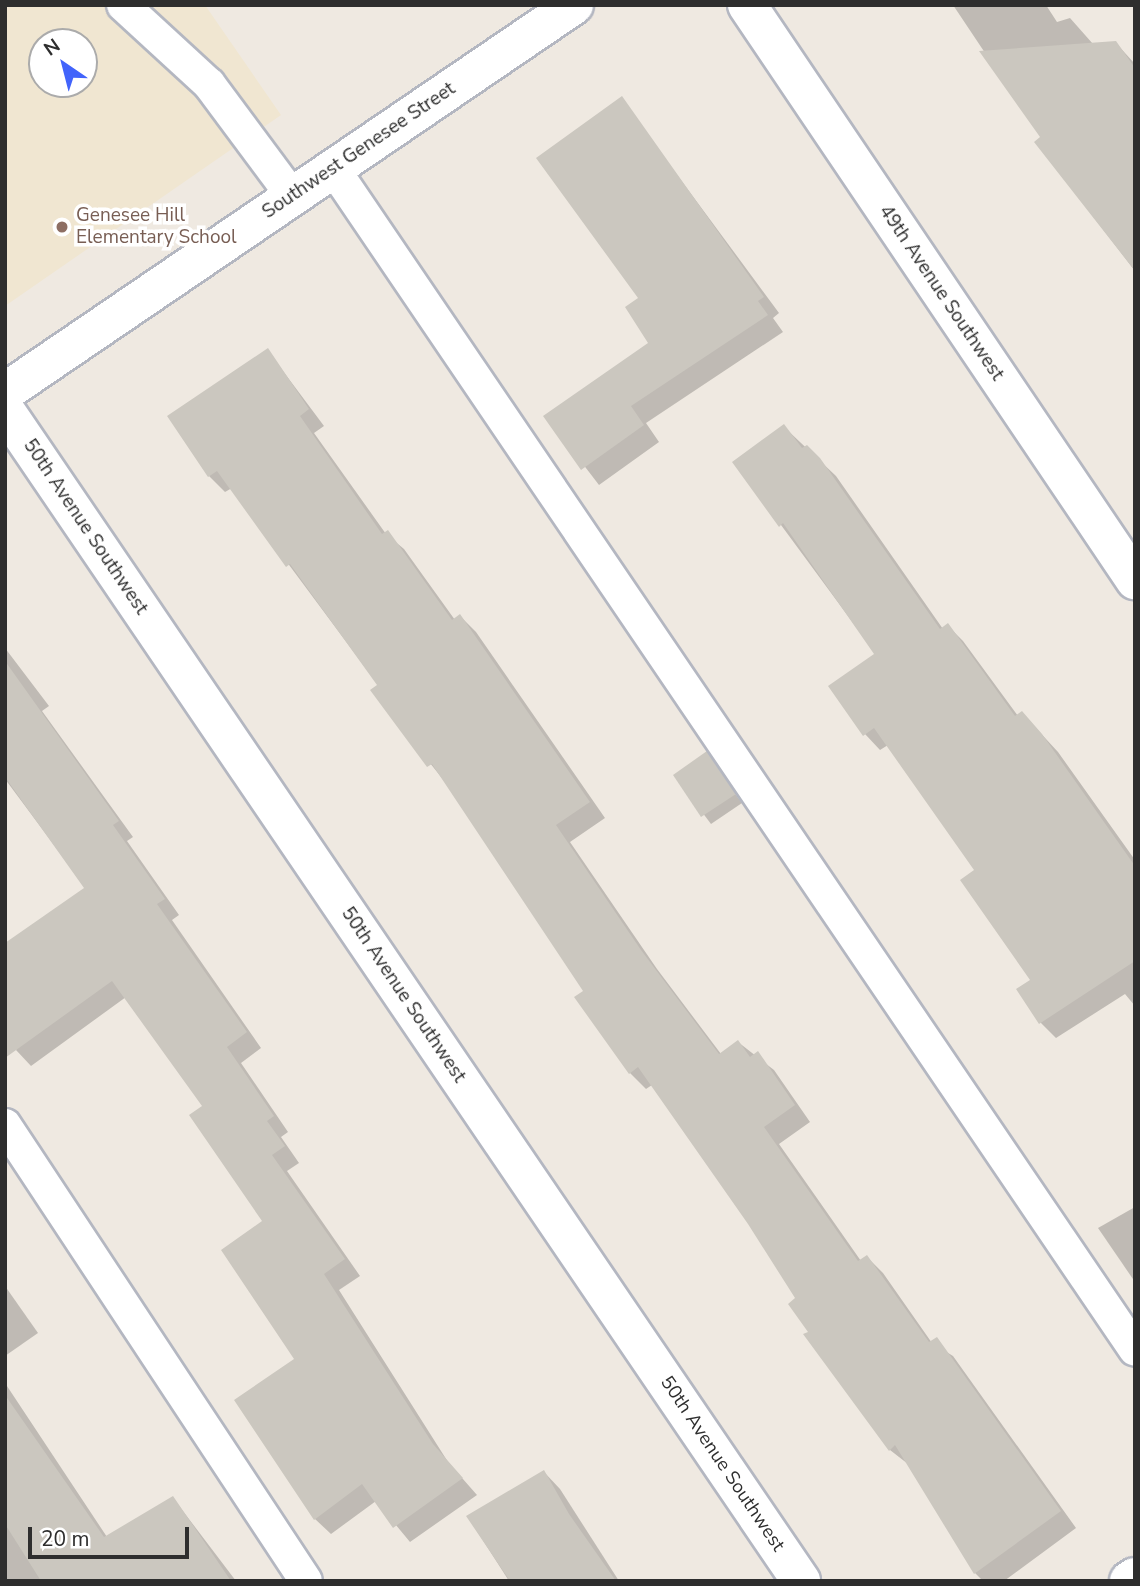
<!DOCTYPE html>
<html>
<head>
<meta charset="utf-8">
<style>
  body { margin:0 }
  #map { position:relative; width:1140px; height:1586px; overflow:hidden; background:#efe9e1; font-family:"Nunito Sans",sans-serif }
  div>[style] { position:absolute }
  .education>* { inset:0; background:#f0e6d1 }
  .shadow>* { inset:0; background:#0003 }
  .building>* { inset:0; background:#cbc7bf }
  .roads { filter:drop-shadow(2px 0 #b4b7c1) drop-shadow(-2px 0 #b4b7c1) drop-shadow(0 2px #b4b7c1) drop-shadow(0 -2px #b4b7c1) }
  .lane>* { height:32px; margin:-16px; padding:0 16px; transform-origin:16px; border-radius:16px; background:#fff }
  .street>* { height:38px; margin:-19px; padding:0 19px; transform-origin:19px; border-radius:19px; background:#fff }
  .secondary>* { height:38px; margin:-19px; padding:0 19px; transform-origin:19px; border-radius:19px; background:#fff }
  .dots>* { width:19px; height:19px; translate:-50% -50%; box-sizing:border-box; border:4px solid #fff; border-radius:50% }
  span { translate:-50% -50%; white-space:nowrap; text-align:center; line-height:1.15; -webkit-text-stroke:7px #fff; paint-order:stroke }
  .street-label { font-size:19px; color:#2e2e2e }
  .education-label { font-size:19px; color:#785e54 }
  .left { translate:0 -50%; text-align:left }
  .frame { position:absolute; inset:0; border:7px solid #2e2e2e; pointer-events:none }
  .north { position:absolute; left:28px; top:28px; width:70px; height:70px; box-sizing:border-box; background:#fff; border:2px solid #ababab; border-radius:50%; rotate:325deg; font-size:19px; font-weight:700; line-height:28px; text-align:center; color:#2e2e2e }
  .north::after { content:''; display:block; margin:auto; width:24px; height:32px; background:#4264fb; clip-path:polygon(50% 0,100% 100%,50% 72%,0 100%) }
  .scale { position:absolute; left:28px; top:1527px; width:161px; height:32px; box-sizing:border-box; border:4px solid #2e2e2e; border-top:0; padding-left:9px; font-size:21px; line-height:24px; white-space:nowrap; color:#2e2e2e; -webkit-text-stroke:5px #fff; paint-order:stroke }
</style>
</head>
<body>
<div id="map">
  <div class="education">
    <div style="clip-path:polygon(evenodd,5px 5px,205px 5px,281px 115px,5px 306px,5px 5px,42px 42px,84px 42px,84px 84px,42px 84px,42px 42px)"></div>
  </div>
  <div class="shadow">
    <div style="clip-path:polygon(953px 5px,1046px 5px,1057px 22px,1070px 18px,1093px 44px,1115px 42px,1135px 64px,1135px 271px,1036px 142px,1042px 138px)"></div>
    <div style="clip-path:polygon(621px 99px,779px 313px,773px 318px,783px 332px,646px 423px,659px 442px,599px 485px,546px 416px,651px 343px,640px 299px)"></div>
    <div style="clip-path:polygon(268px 351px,324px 426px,314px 433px,386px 534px,404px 549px,455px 620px,460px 616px,476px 632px,605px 818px,570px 842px,657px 969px,721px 1054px,738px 1042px,774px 1070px,810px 1122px,779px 1144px,861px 1261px,867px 1257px,883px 1273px,932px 1343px,953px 1356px,1076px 1528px,1004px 1581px,983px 1581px,975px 1573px,908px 1464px,890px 1450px,810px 1332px,798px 1299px,749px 1223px,652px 1085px,646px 1089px,630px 1073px,585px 992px,445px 782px,373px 691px,379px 686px,232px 488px,225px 492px,209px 476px)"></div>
    <div style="clip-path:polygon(783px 426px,836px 476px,943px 629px,947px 625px,963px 641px,1018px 716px,1022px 713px,1058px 752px,1135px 860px,1135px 1006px,1125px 994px,1056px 1038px,1041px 1023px,1032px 980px,976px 871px,888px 745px,880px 750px,865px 734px,876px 654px,781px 525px)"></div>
    <div style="clip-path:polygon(5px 648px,49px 706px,42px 711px,133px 837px,127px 841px,179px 915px,172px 920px,261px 1048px,241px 1063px,288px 1132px,281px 1137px,299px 1163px,287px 1171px,360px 1276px,339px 1290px,448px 1462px,477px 1495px,410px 1542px,376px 1501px,331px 1534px,315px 1519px,296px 1359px,265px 1221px,205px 1106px,126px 997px,31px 1066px,16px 1050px,86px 888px,5px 779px)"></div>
    <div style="clip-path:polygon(706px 754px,742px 803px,711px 824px,675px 776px)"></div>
    <div style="clip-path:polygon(1135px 1207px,1135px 1282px,1098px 1228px)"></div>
    <div style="clip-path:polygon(5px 1286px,38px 1333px,5px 1356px)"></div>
    <div style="clip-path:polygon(5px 1383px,107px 1537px,173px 1498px,236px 1581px,5px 1581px)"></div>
    <div style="clip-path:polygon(544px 1472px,560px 1489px,619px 1581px,509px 1581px,468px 1517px)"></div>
  </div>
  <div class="building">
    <div style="clip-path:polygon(1116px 41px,1135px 68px,1135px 271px,1034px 142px,1040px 137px,979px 51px)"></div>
    <div style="clip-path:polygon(622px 96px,764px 297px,758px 301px,768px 315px,631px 406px,644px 425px,581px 470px,543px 416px,648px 343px,625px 307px,638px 298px,536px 158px)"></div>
    <div style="clip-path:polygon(268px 348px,309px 409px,300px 416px,382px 534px,388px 530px,452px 620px,460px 614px,590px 802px,556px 825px,641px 950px,719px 1054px,738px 1040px,750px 1057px,758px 1051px,795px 1105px,764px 1127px,858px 1261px,867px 1255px,929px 1342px,937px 1337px,1061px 1511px,974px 1574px,895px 1445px,889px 1451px,803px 1334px,808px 1332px,788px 1304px,795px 1298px,748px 1224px,638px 1067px,629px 1074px,574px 997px,583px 991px,432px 764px,427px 767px,370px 690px,377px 685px,290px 564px,286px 567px,217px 471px,208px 477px,167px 416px)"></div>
    <div style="clip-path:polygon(784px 424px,802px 448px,807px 445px,820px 458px,940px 629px,948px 623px,1015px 716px,1022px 711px,1042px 734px,1135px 866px,1135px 961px,1039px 1024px,1016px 989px,1030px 980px,960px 880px,974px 870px,874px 728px,863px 736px,828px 686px,874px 654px,783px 523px,779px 527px,732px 462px)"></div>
    <div style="clip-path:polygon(5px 661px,119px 821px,113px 825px,165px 899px,157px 904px,247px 1032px,227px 1047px,274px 1116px,267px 1121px,285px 1146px,272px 1155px,345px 1259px,324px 1274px,433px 1444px,463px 1478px,393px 1528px,362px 1484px,314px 1520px,234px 1400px,294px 1359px,221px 1250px,262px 1221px,189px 1115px,202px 1106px,112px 981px,5px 1058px,5px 943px,84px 888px,5px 777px)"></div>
    <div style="clip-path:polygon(707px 751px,736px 794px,701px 817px,673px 775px)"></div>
    <div style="clip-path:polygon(5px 1395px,104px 1537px,173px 1496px,231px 1581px,41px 1581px,5px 1524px)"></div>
    <div style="clip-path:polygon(544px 1470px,569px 1514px,616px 1581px,510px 1581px,466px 1516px)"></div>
  </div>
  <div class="roads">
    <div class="lane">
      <div style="left:123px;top:5px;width:117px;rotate:42.6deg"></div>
      <div style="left:209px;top:84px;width:141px;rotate:53.4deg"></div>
      <div style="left:333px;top:168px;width:1428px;rotate:55.84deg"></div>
      <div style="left:5px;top:1125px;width:546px;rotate:56.57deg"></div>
    </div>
    <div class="street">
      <div style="left:747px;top:5px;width:694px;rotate:55.99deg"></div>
      <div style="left:5px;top:410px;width:1416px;rotate:55.79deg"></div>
      <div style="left:1129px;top:1581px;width:7px;rotate:-34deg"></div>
    </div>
    <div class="secondary">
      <div style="left:5px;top:392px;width:688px;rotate:-34.22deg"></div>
    </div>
  </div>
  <div class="dots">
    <div style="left:62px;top:227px;background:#8d6e63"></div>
  </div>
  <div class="street-label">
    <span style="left:359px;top:151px;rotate:-34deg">Southwest Genesee Street</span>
    <span style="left:941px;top:293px;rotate:56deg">49th Avenue Southwest</span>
    <span style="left:85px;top:527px;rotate:56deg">50th Avenue Southwest</span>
    <span style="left:403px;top:995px;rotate:56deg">50th Avenue Southwest</span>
    <span style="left:722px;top:1464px;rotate:56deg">50th Avenue Southwest</span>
  </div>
  <div class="education-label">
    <span class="left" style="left:76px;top:227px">Genesee Hill<br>Elementary School</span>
  </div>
  <div class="frame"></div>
  <div class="north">N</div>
  <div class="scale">20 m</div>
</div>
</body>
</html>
